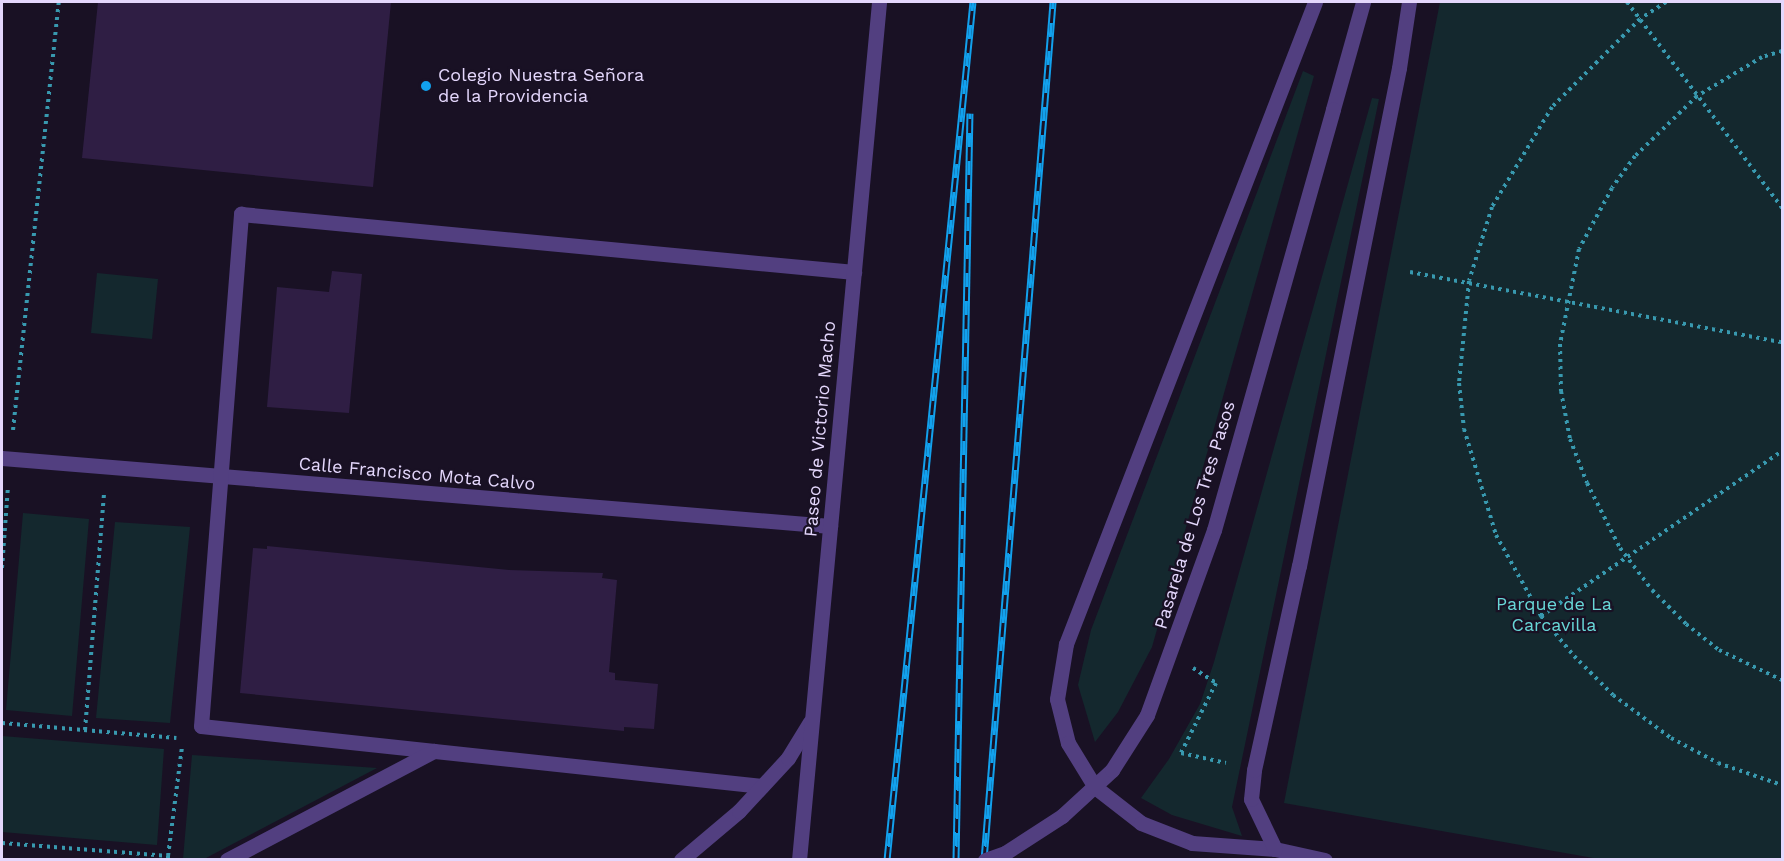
<!DOCTYPE html>
<html>
<head>
<meta charset="utf-8">
<style>
  body { margin:0 }
  #map { position:relative; width:1784px; height:861px; overflow:hidden; background:#191124; font-family:"Work Sans",sans-serif }
  div>[style] { position:absolute }
  .green>* { inset:0; background:#14282e }
  .building>* { inset:0; background:#2f1e44 }
  .path>* { height:4px; margin-top:-2px; transform-origin:0; background:repeating-linear-gradient(90deg,#3899af 0 3px,transparent 0 7.5px) }
  .minor>* { height:15px; margin:-7.5px; padding:0 7.5px; transform-origin:7.5px; border-radius:7.5px; background:#523f80 }
  .rail>* { height:7px; margin-top:-3.5px; transform-origin:0; background:repeating-linear-gradient(90deg,#191124 0 14px,#12a1ed 0 28px); box-sizing:border-box; border-block:2px solid #12a1ed }
  .minor-bridge>* { height:15px; margin:-7.5px; padding:0 7.5px; transform-origin:7.5px; border-radius:7.5px; background:#523f80 }
  .dots>* { width:16px; height:16px; translate:-50% -50%; box-sizing:border-box; border:3px solid #191124; border-radius:50% }
  span { translate:-50% -50%; white-space:nowrap; text-align:center; line-height:1.15; -webkit-text-stroke:4.5px #191124; paint-order:stroke }
  .poi-label { font-size:18px; color:#e4d7fc }
  .left { translate:0 -50%; text-align:left }
  .street-label { font-size:18px; color:#e4d7fc }
  .park-label { font-size:18px; color:#68d7d7 }
  .frame { position:absolute; inset:0; border:3px solid #e4d7fc; pointer-events:none }
</style>
</head>
<body>
<div id="map">
  <div class="green">
    <div style="clip-path:polygon(1440px 2px,1782px 2px,1782px 859px,1599px 859px,1284px 803px)"></div>
    <div style="clip-path:polygon(1303px 71px,1314px 76px,1152px 647px,1118px 712px,1095px 742px,1078px 685px,1091px 630px)"></div>
    <div style="clip-path:polygon(1372px 98px,1379px 99px,1232px 807px,1242px 836px,1172px 815px,1141px 798px,1169px 759px,1200px 704px,1214px 662px)"></div>
    <div style="clip-path:polygon(97px 273px,158px 279px,152px 339px,91px 333px)"></div>
    <div style="clip-path:polygon(23px 513px,89px 519px,72px 716px,6px 710px)"></div>
    <div style="clip-path:polygon(115px 522px,190px 527px,170px 723px,96px 718px)"></div>
    <div style="clip-path:polygon(2px 736px,164px 749px,157px 845px,2px 832px)"></div>
    <div style="clip-path:polygon(192px 755px,377px 768px,204px 859px,183px 859px)"></div>
  </div>
  <div class="building">
    <div style="clip-path:polygon(98px 2px,391px 2px,373px 187px,82px 158px)"></div>
    <div style="clip-path:polygon(332px 271px,362px 274px,349px 413px,267px 407px,277px 287px,329px 292px)"></div>
    <div style="clip-path:polygon(267px 546px,509px 570px,603px 573px,602px 578px,617px 580px,609px 672px,615px 673px,615px 680px,658px 684px,654px 729px,624px 727px,624px 731px,240px 693px,253px 548px,267px 549px)"></div>
  </div>
  <div class="path">
    <div style="left:1627px;top:2px;width:258px;rotate:53deg"></div>
    <div style="left:1666px;top:2px;width:31px;rotate:147deg"></div>
    <div style="left:1640px;top:19px;width:124px;rotate:135deg"></div>
    <div style="left:1552px;top:107px;width:117px;rotate:121deg"></div>
    <div style="left:1492px;top:207px;width:77px;rotate:107.3deg"></div>
    <div style="left:1469px;top:281px;width:102px;rotate:95.6deg"></div>
    <div style="left:1459px;top:383px;width:46px;rotate:83.8deg"></div>
    <div style="left:1464px;top:429px;width:111px;rotate:73.2deg"></div>
    <div style="left:1496px;top:535px;width:93px;rotate:60.9deg"></div>
    <div style="left:1541px;top:616px;width:52px;rotate:50.5deg"></div>
    <div style="left:1574px;top:656px;width:55px;rotate:45deg"></div>
    <div style="left:1613px;top:695px;width:72px;rotate:36.6deg"></div>
    <div style="left:1671px;top:738px;width:53px;rotate:28deg"></div>
    <div style="left:1718px;top:763px;width:68px;rotate:19deg"></div>
    <div style="left:1782px;top:51px;width:21px;rotate:163deg"></div>
    <div style="left:1762px;top:57px;width:76px;rotate:149deg"></div>
    <div style="left:1697px;top:96px;width:86px;rotate:135.9deg"></div>
    <div style="left:1635px;top:156px;width:39px;rotate:126deg"></div>
    <div style="left:1612px;top:188px;width:69px;rotate:118.4deg"></div>
    <div style="left:1579px;top:249px;width:97px;rotate:101.3deg"></div>
    <div style="left:1560px;top:344px;width:47px;rotate:88.8deg"></div>
    <div style="left:1561px;top:391px;width:49px;rotate:79.4deg"></div>
    <div style="left:1570px;top:439px;width:47px;rotate:68.9deg"></div>
    <div style="left:1587px;top:483px;width:73px;rotate:63.1deg"></div>
    <div style="left:1620px;top:548px;width:53px;rotate:52.7deg"></div>
    <div style="left:1652px;top:590px;width:48px;rotate:45deg"></div>
    <div style="left:1686px;top:624px;width:42px;rotate:38.2deg"></div>
    <div style="left:1719px;top:650px;width:70px;rotate:25.5deg"></div>
    <div style="left:1410px;top:272px;width:379px;rotate:10.7deg"></div>
    <div style="left:13px;top:430px;width:430px;rotate:-83.9deg"></div>
    <div style="left:2px;top:568px;width:82px;rotate:-85.8deg"></div>
    <div style="left:1541px;top:616px;width:292px;rotate:-34.4deg"></div>
    <div style="left:1193px;top:668px;width:27px;rotate:33deg"></div>
    <div style="left:1216px;top:683px;width:78px;rotate:116.6deg"></div>
    <div style="left:1181px;top:753px;width:46px;rotate:12.5deg"></div>
    <div style="left:2px;top:723px;width:175px;rotate:4.9deg"></div>
    <div style="left:85px;top:730px;width:236px;rotate:-85.4deg"></div>
    <div style="left:2px;top:843px;width:167px;rotate:4.5deg"></div>
    <div style="left:168px;top:856px;width:4px;rotate:90deg"></div>
    <div style="left:168px;top:856px;width:110px;rotate:-82.7deg"></div>
  </div>
  <div class="minor">
    <div style="left:1315px;top:2px;width:689px;rotate:111.2deg"></div>
    <div style="left:1066px;top:644px;width:56px;rotate:99.3deg"></div>
    <div style="left:1057px;top:699px;width:45px;rotate:76deg"></div>
    <div style="left:1068px;top:743px;width:52px;rotate:58.5deg"></div>
    <div style="left:1095px;top:787px;width:58px;rotate:38deg"></div>
    <div style="left:1141px;top:823px;width:55px;rotate:21.4deg"></div>
    <div style="left:1192px;top:843px;width:83px;rotate:4.1deg"></div>
    <div style="left:1275px;top:849px;width:51px;rotate:12.4deg"></div>
    <div style="left:1333px;top:109px;width:111px;rotate:-74.3deg"></div>
    <div style="left:2px;top:458px;width:831px;rotate:4.69deg"></div>
    <div style="left:762px;top:786px;width:564px;rotate:-173.9deg"></div>
    <div style="left:201px;top:726px;width:514px;rotate:-85.53deg"></div>
    <div style="left:241px;top:214px;width:616px;rotate:5.41deg"></div>
    <div style="left:1275px;top:849px;width:55px;rotate:-115.6deg"></div>
    <div style="left:1251px;top:799px;width:29px;rotate:-84deg"></div>
    <div style="left:1254px;top:770px;width:209px;rotate:-77.6deg"></div>
    <div style="left:1299px;top:566px;width:508px;rotate:-78.65deg"></div>
    <div style="left:1399px;top:68px;width:67px;rotate:-81.4deg"></div>
    <div style="left:227px;top:860px;width:234px;rotate:-27.8deg"></div>
    <div style="left:681px;top:860px;width:76px;rotate:-40.2deg"></div>
    <div style="left:739px;top:811px;width:72px;rotate:-47.2deg"></div>
    <div style="left:788px;top:758px;width:42px;rotate:-58.6deg"></div>
    <div style="left:799px;top:860px;width:862px;rotate:-84.67deg"></div>
  </div>
  <div class="rail">
    <div style="left:887px;top:860px;width:862px;rotate:-84.28deg"></div>
    <div style="left:956px;top:860px;width:747px;rotate:-88.93deg"></div>
    <div style="left:984px;top:860px;width:861px;rotate:-85.4deg"></div>
  </div>
  <div class="minor-bridge">
    <div style="left:985px;top:860px;width:21px;rotate:-19deg"></div>
    <div style="left:1005px;top:853px;width:68px;rotate:-33deg"></div>
    <div style="left:1062px;top:816px;width:68px;rotate:-42.6deg"></div>
    <div style="left:1112px;top:770px;width:65px;rotate:-57.5deg"></div>
    <div style="left:1147px;top:715px;width:197px;rotate:-70.1deg"></div>
    <div style="left:1214px;top:530px;width:437px;rotate:-74.2deg"></div>
  </div>
  <div class="dots">
    <div style="left:426px;top:86px;background:#12a1ed"></div>
  </div>
  <div class="poi-label">
    <span class="left" style="left:438px;top:86px">Colegio Nuestra Señora<br>de la Providencia</span>
  </div>
  <div class="street-label">
    <span style="left:820px;top:429px;rotate:-85deg">Paseo de Victorio Macho</span>
    <span style="left:417px;top:474px;rotate:5deg">Calle Francisco Mota Calvo</span>
    <span style="left:1195px;top:515px;rotate:-73deg">Pasarela de Los Tres Pasos</span>
  </div>
  <div class="park-label">
    <span style="left:1554px;top:615px">Parque de La<br>Carcavilla</span>
  </div>
  <div class="frame"></div>
</div>
</body>
</html>
